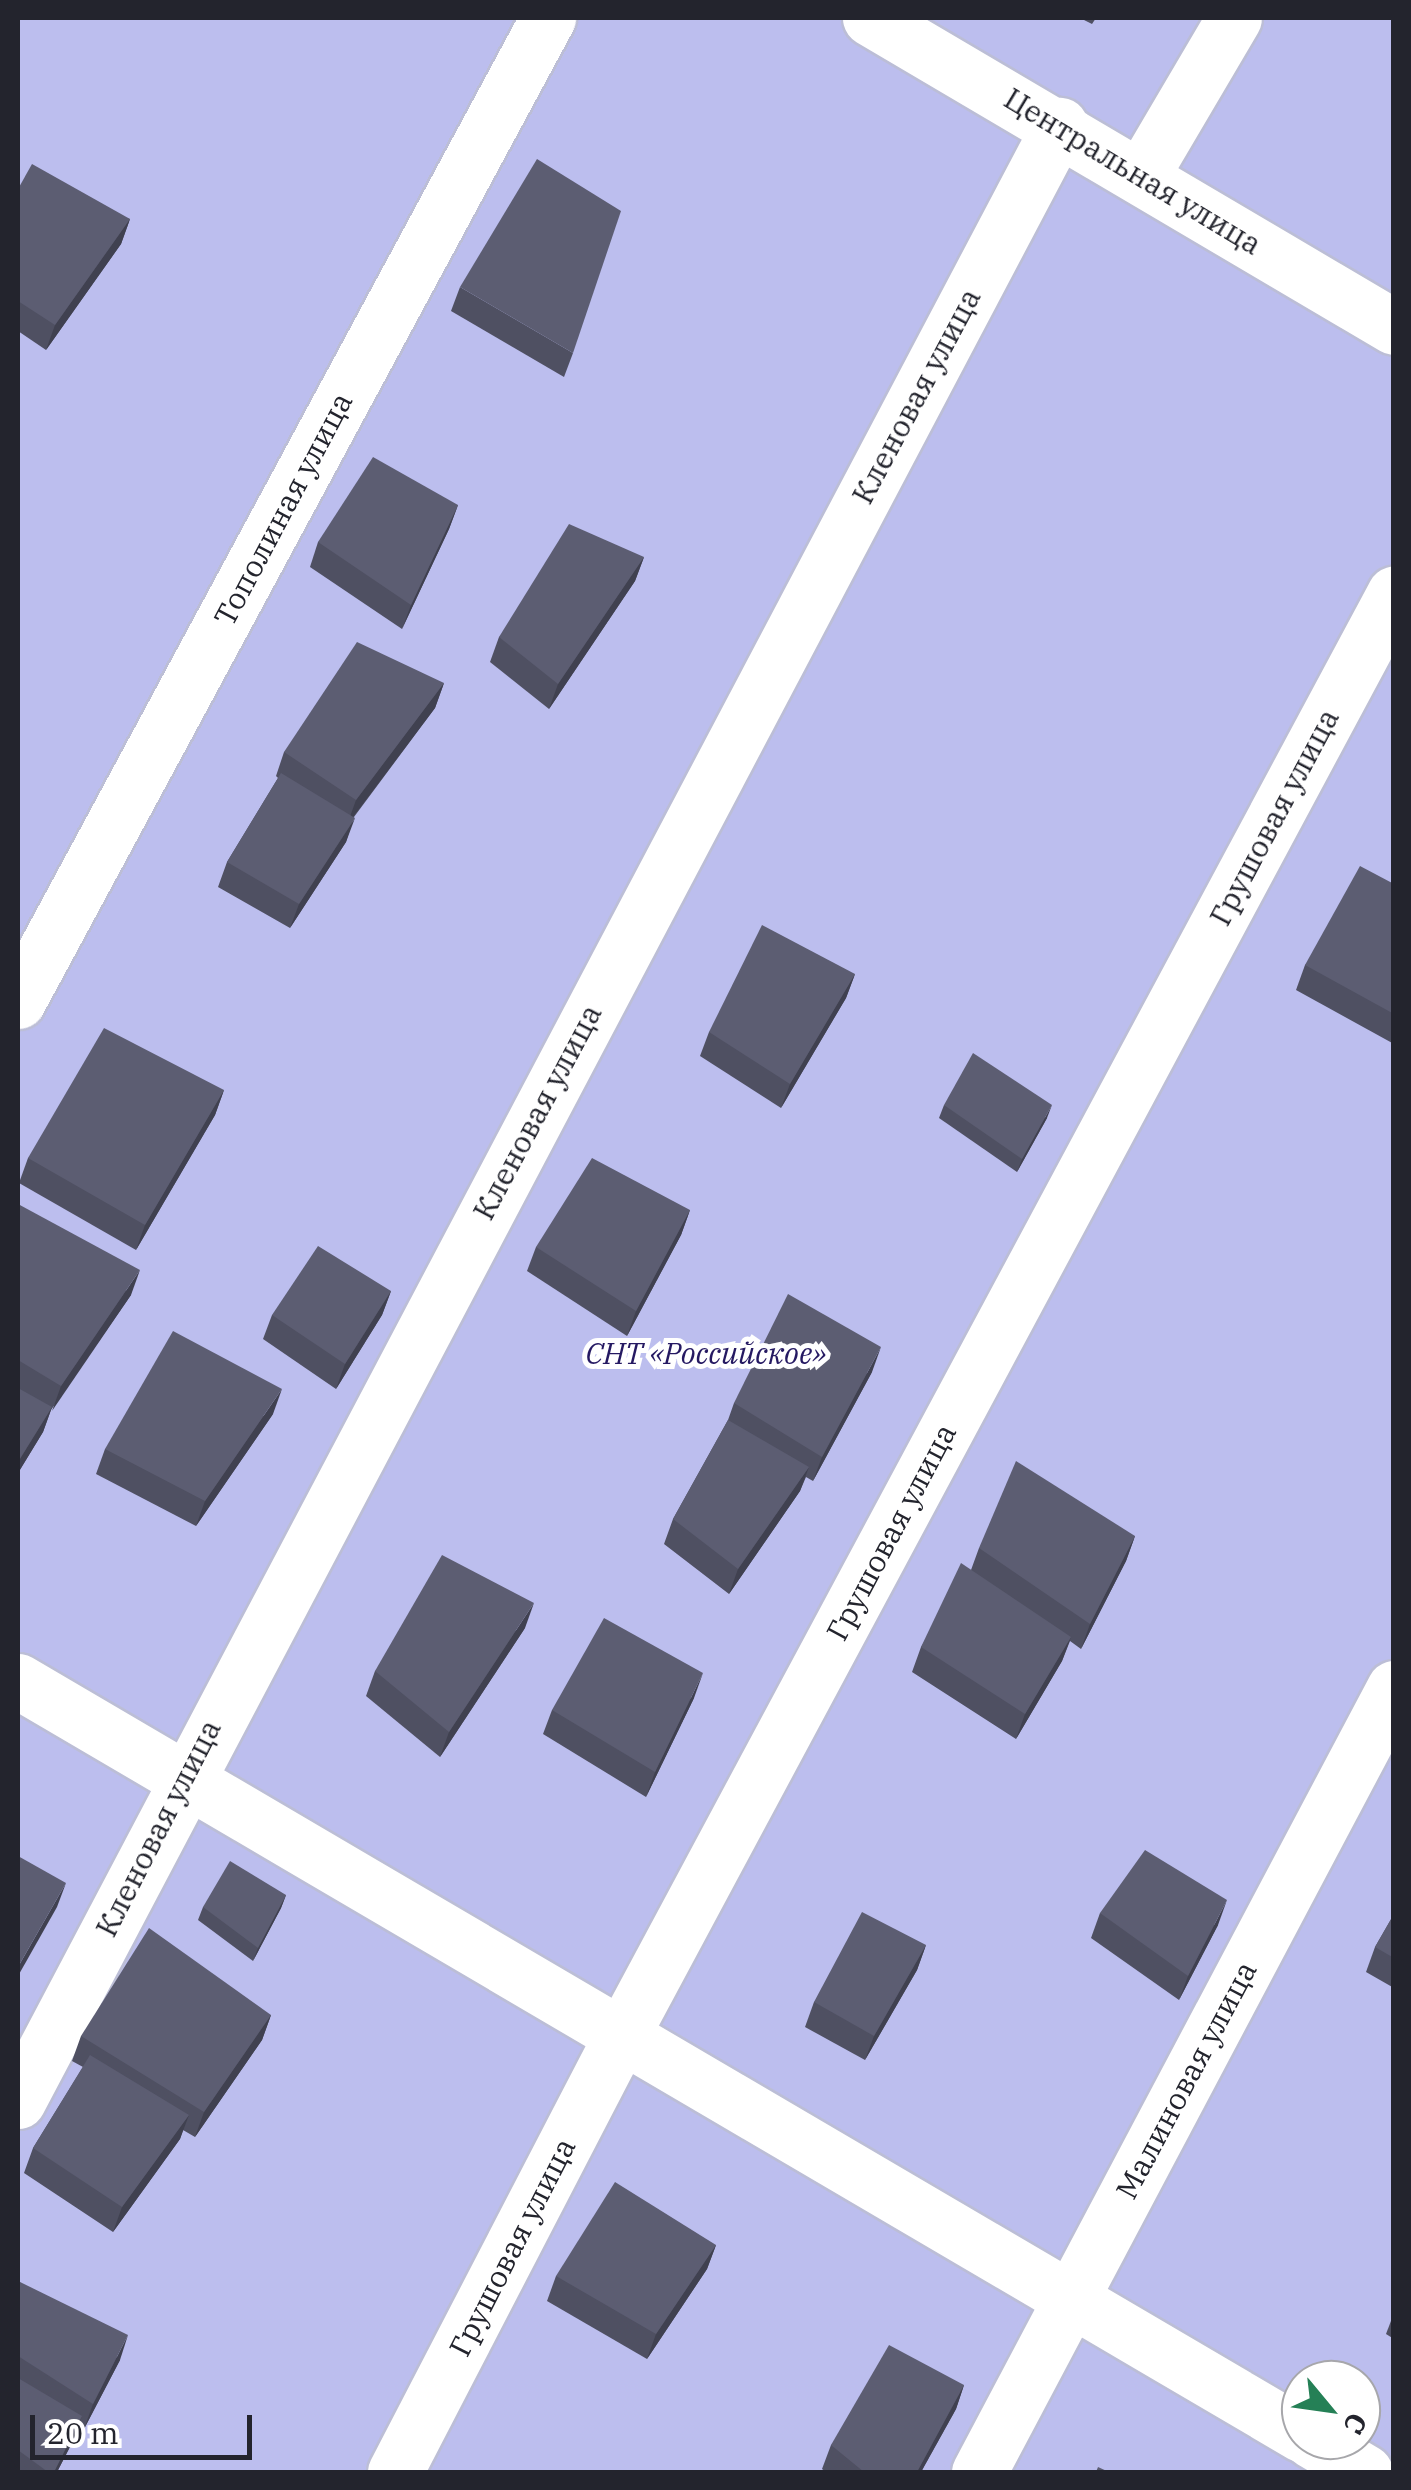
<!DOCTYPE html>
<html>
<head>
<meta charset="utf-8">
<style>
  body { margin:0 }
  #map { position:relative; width:1411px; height:2490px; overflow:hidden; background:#eeeffe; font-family:"IBM Plex Serif",serif }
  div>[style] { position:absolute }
  .green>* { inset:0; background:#bcbeee }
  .roads { filter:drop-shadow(2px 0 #bcbed6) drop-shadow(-2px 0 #bcbed6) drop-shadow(0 2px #bcbed6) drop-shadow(0 -2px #bcbed6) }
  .minor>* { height:55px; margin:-27.5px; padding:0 27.5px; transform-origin:27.5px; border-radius:27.5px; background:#fff }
  .wall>* { inset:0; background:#4f5062 }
  .shaded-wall>* { inset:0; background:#404150 }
  .building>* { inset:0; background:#5c5d72 }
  span { translate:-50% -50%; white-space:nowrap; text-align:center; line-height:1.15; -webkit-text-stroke:10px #fff; paint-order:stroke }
  .street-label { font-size:30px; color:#23242d }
  .park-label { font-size:30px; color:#251962; font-style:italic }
  .frame { position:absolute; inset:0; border:20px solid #23242d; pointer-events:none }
  .north { position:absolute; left:1281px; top:2360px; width:100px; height:100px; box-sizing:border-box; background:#fff; border:2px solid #a7a7ab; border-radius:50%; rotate:119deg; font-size:28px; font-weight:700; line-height:40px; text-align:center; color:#23242d }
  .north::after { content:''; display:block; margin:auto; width:35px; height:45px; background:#258056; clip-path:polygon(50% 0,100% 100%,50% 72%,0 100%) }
  .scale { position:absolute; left:30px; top:2415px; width:222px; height:45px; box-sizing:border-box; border:5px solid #23242d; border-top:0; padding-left:12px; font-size:30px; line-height:35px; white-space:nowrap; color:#23242d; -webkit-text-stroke:8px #fff; paint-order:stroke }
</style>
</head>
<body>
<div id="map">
  <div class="green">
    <div style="clip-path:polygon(evenodd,18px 18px,1393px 18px,1393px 2472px,18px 2472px,18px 18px,1301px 2380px,1361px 2380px,1361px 2440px,1301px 2440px,1301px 2380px)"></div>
  </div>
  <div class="roads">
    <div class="minor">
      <div style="left:870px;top:18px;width:608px;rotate:30.53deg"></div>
      <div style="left:1141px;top:176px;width:183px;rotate:-59.5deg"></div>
      <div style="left:18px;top:1001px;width:1117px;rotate:-61.67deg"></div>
      <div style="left:18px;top:1681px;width:1488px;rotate:30.41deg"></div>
      <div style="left:18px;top:2101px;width:2234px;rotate:-62.2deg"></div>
      <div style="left:1311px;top:2440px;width:63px;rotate:30.7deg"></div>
      <div style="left:395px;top:2472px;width:495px;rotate:-62.6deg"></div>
      <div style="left:623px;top:2033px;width:1633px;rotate:-61.82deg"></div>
      <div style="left:979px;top:2472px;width:887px;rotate:-62.11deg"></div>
    </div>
  </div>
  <div class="wall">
    <div style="clip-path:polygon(1080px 18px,1096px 18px,1092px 24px)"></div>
    <div style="clip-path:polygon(18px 189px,130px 219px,121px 244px,46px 350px,18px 331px)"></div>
    <div style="clip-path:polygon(460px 287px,573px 353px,564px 377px,451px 311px)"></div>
    <div style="clip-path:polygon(458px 505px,449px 529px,402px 629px,310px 567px,318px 542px)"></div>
    <div style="clip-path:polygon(644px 557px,635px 581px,549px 709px,490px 662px,499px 637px)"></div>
    <div style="clip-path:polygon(444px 683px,435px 708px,354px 817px,346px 842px,290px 928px,218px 887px,227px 862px,278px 778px,276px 776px,284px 752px)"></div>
    <div style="clip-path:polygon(1394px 884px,1394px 1044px,1296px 990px,1305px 965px)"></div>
    <div style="clip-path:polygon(855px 974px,846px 998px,781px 1108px,700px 1056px,709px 1032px)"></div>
    <div style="clip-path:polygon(224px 1090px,215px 1115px,136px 1250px,19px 1183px,28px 1158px)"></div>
    <div style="clip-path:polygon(944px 1105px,1047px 1118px,1017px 1172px,939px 1118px)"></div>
    <div style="clip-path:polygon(18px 1204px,131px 1295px,51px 1410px,43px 1432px,18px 1473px)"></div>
    <div style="clip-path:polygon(690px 1210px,681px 1235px,627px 1336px,527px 1271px,536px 1247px)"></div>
    <div style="clip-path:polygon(391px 1291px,382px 1315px,336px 1389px,263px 1339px,272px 1315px)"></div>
    <div style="clip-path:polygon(872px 1372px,813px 1481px,806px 1477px,800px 1491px,729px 1594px,664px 1544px,673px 1519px,728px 1420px,734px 1403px)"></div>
    <div style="clip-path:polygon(273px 1414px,196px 1526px,96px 1474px,105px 1449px)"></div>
    <div style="clip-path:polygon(1135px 1536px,1126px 1561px,1081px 1649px,1070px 1641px,1062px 1661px,1016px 1739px,912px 1672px,921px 1647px,971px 1570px,979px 1548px)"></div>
    <div style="clip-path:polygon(525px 1628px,440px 1757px,366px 1696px,375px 1671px)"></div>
    <div style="clip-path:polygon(694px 1698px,646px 1797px,543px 1734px,552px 1710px)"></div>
    <div style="clip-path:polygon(286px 1895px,281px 1908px,253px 1961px,198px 1920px,203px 1907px)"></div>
    <div style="clip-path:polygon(1100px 1913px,1218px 1925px,1179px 2000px,1091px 1938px)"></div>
    <div style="clip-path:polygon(1394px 1914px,1394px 1988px,1366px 1972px,1375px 1947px)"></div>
    <div style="clip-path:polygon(926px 1945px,917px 1970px,865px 2060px,805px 2027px,814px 2002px)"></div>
    <div style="clip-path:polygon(271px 2015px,262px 2040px,195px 2137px,183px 2130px,180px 2139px,113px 2232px,24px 2173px,33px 2148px,83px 2067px,72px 2061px,81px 2036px)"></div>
    <div style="clip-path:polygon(716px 2245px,707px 2269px,647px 2359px,547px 2301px,556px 2276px)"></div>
    <div style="clip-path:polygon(18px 2281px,120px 2360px,84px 2429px,79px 2425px,73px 2441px,57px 2472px,18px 2472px)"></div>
    <div style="clip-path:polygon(1394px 2313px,1394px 2339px,1386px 2334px)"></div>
    <div style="clip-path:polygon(964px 2385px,956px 2409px,921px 2472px,826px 2472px,822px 2469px,831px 2445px)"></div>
  </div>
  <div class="shaded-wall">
    <div style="clip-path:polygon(130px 219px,121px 244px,46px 350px,55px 325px)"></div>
    <div style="clip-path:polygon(458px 505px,449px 529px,402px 629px,411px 605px)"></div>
    <div style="clip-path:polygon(644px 557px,635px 581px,549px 709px,558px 684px)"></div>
    <div style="clip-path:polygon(444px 683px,435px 708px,347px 825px,356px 800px)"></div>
    <div style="clip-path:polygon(355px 818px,346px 842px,290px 928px,299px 904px)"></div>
    <div style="clip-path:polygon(855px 974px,846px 998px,781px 1108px,790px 1084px)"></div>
    <div style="clip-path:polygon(224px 1090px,215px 1115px,136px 1250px,145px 1225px)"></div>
    <div style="clip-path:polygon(1052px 1105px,1047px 1118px,1017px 1172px,1022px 1159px)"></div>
    <div style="clip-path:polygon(690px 1210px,681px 1235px,627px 1336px,636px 1311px)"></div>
    <div style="clip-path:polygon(140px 1270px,131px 1295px,52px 1411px,61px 1386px)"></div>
    <div style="clip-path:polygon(391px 1291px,382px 1315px,336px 1389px,345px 1364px)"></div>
    <div style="clip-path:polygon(881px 1347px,872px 1372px,813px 1481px,822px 1457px)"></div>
    <div style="clip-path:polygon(282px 1389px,273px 1414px,196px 1526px,205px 1501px)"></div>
    <div style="clip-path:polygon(52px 1407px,43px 1432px,18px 1473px,18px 1462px)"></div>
    <div style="clip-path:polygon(809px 1467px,800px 1491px,729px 1594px,738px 1569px)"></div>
    <div style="clip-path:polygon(1135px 1536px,1126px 1561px,1081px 1649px,1090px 1624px)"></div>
    <div style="clip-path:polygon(534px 1603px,525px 1628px,440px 1757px,449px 1732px)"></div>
    <div style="clip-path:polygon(1071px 1637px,1062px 1661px,1016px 1739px,1025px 1714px)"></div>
    <div style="clip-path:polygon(703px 1673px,694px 1698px,646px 1797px,655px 1772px)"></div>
    <div style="clip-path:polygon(66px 1883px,57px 1907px,18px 1976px,18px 1967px)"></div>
    <div style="clip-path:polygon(286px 1895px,281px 1908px,253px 1961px,258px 1948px)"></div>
    <div style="clip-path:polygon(1227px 1900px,1218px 1925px,1179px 2000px,1188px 1976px)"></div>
    <div style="clip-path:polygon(926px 1945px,917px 1970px,865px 2060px,874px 2036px)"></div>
    <div style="clip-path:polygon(271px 2015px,262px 2040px,195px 2137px,204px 2112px)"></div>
    <div style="clip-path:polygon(189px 2115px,180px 2139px,113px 2232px,122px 2207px)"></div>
    <div style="clip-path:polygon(716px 2245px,707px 2269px,647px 2359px,656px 2334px)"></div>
    <div style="clip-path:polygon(128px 2335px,120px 2360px,84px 2429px,93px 2404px)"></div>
    <div style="clip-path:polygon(964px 2385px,956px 2409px,921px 2472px,917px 2472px)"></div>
    <div style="clip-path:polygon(82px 2416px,73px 2441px,57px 2472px,54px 2472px)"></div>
  </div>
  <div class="building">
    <div style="clip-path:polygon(537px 159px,621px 211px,573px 353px,460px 287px)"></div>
    <div style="clip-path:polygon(32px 164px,130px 219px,55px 325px,18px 301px,18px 189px)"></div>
    <div style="clip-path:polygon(373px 457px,458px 505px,411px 605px,318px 542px)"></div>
    <div style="clip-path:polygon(569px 524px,644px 557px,558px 684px,499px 637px)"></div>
    <div style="clip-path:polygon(357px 642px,444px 683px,356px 800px,284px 752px)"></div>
    <div style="clip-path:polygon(281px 773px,355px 818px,299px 904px,227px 862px)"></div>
    <div style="clip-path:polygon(1360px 866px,1394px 884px,1394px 1014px,1305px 965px)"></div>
    <div style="clip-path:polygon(762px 925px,855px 974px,790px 1084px,709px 1032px)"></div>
    <div style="clip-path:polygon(104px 1028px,224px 1090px,145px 1225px,28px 1158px)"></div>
    <div style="clip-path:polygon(973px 1053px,1052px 1105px,1022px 1159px,944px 1105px)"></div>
    <div style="clip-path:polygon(592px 1158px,690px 1210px,636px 1311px,536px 1247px)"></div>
    <div style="clip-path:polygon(18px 1204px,140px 1270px,61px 1386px,18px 1360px)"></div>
    <div style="clip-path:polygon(318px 1246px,391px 1291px,345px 1364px,272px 1315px)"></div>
    <div style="clip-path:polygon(788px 1294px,881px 1347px,822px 1457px,734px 1403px)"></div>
    <div style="clip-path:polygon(173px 1331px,282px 1389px,205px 1501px,105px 1449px)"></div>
    <div style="clip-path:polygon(18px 1388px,52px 1407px,18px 1462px)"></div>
    <div style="clip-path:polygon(728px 1420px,809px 1467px,738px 1569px,673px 1519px)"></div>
    <div style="clip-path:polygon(1016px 1461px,1135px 1536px,1090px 1624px,979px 1548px)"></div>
    <div style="clip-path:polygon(442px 1555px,534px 1603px,449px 1732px,375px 1671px)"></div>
    <div style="clip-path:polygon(961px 1563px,1071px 1637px,1025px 1714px,921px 1647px)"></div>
    <div style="clip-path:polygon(604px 1618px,703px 1673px,655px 1772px,552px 1710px)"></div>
    <div style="clip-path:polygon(1145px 1850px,1227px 1900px,1188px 1976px,1100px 1913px)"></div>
    <div style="clip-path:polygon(18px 1856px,66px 1883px,18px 1967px)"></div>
    <div style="clip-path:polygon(230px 1861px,286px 1895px,258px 1948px,203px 1907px)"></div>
    <div style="clip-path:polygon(862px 1912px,926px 1945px,874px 2036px,814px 2002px)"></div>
    <div style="clip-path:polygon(1394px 1914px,1394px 1958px,1375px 1947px)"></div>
    <div style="clip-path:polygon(149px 1928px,271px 2015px,204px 2112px,81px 2036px)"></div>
    <div style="clip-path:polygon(90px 2055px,189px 2115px,122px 2207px,33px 2148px)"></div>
    <div style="clip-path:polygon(615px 2182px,716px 2245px,656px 2334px,556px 2276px)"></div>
    <div style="clip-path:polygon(18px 2281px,128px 2335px,93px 2404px,18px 2356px)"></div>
    <div style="clip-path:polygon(889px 2345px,964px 2385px,917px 2472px,864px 2472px,831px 2445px)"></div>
    <div style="clip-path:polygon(18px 2378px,82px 2416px,54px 2472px,48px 2472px,18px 2450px)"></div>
    <div style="clip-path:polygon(1098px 2467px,1109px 2472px,1096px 2472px)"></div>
  </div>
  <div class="street-label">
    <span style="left:1133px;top:171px;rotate:31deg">Центральная улица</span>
    <span style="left:916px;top:396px;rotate:-62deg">Кленовая улица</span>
    <span style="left:283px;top:509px;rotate:-62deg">Тополиная улица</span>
    <span style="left:1274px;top:817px;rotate:-62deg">Грушовая улица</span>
    <span style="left:537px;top:1112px;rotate:-62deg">Кленовая улица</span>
    <span style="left:891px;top:1532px;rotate:-62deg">Грушовая улица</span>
    <span style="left:158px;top:1828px;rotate:-63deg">Кленовая улица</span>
    <span style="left:1186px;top:2080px;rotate:-62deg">Малиновая улица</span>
    <span style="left:512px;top:2247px;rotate:-63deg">Грушовая улица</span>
  </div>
  <div class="park-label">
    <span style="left:706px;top:1353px">СНТ «Российское»</span>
  </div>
  <div class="frame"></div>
  <div class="north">С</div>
  <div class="scale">20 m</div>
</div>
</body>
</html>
